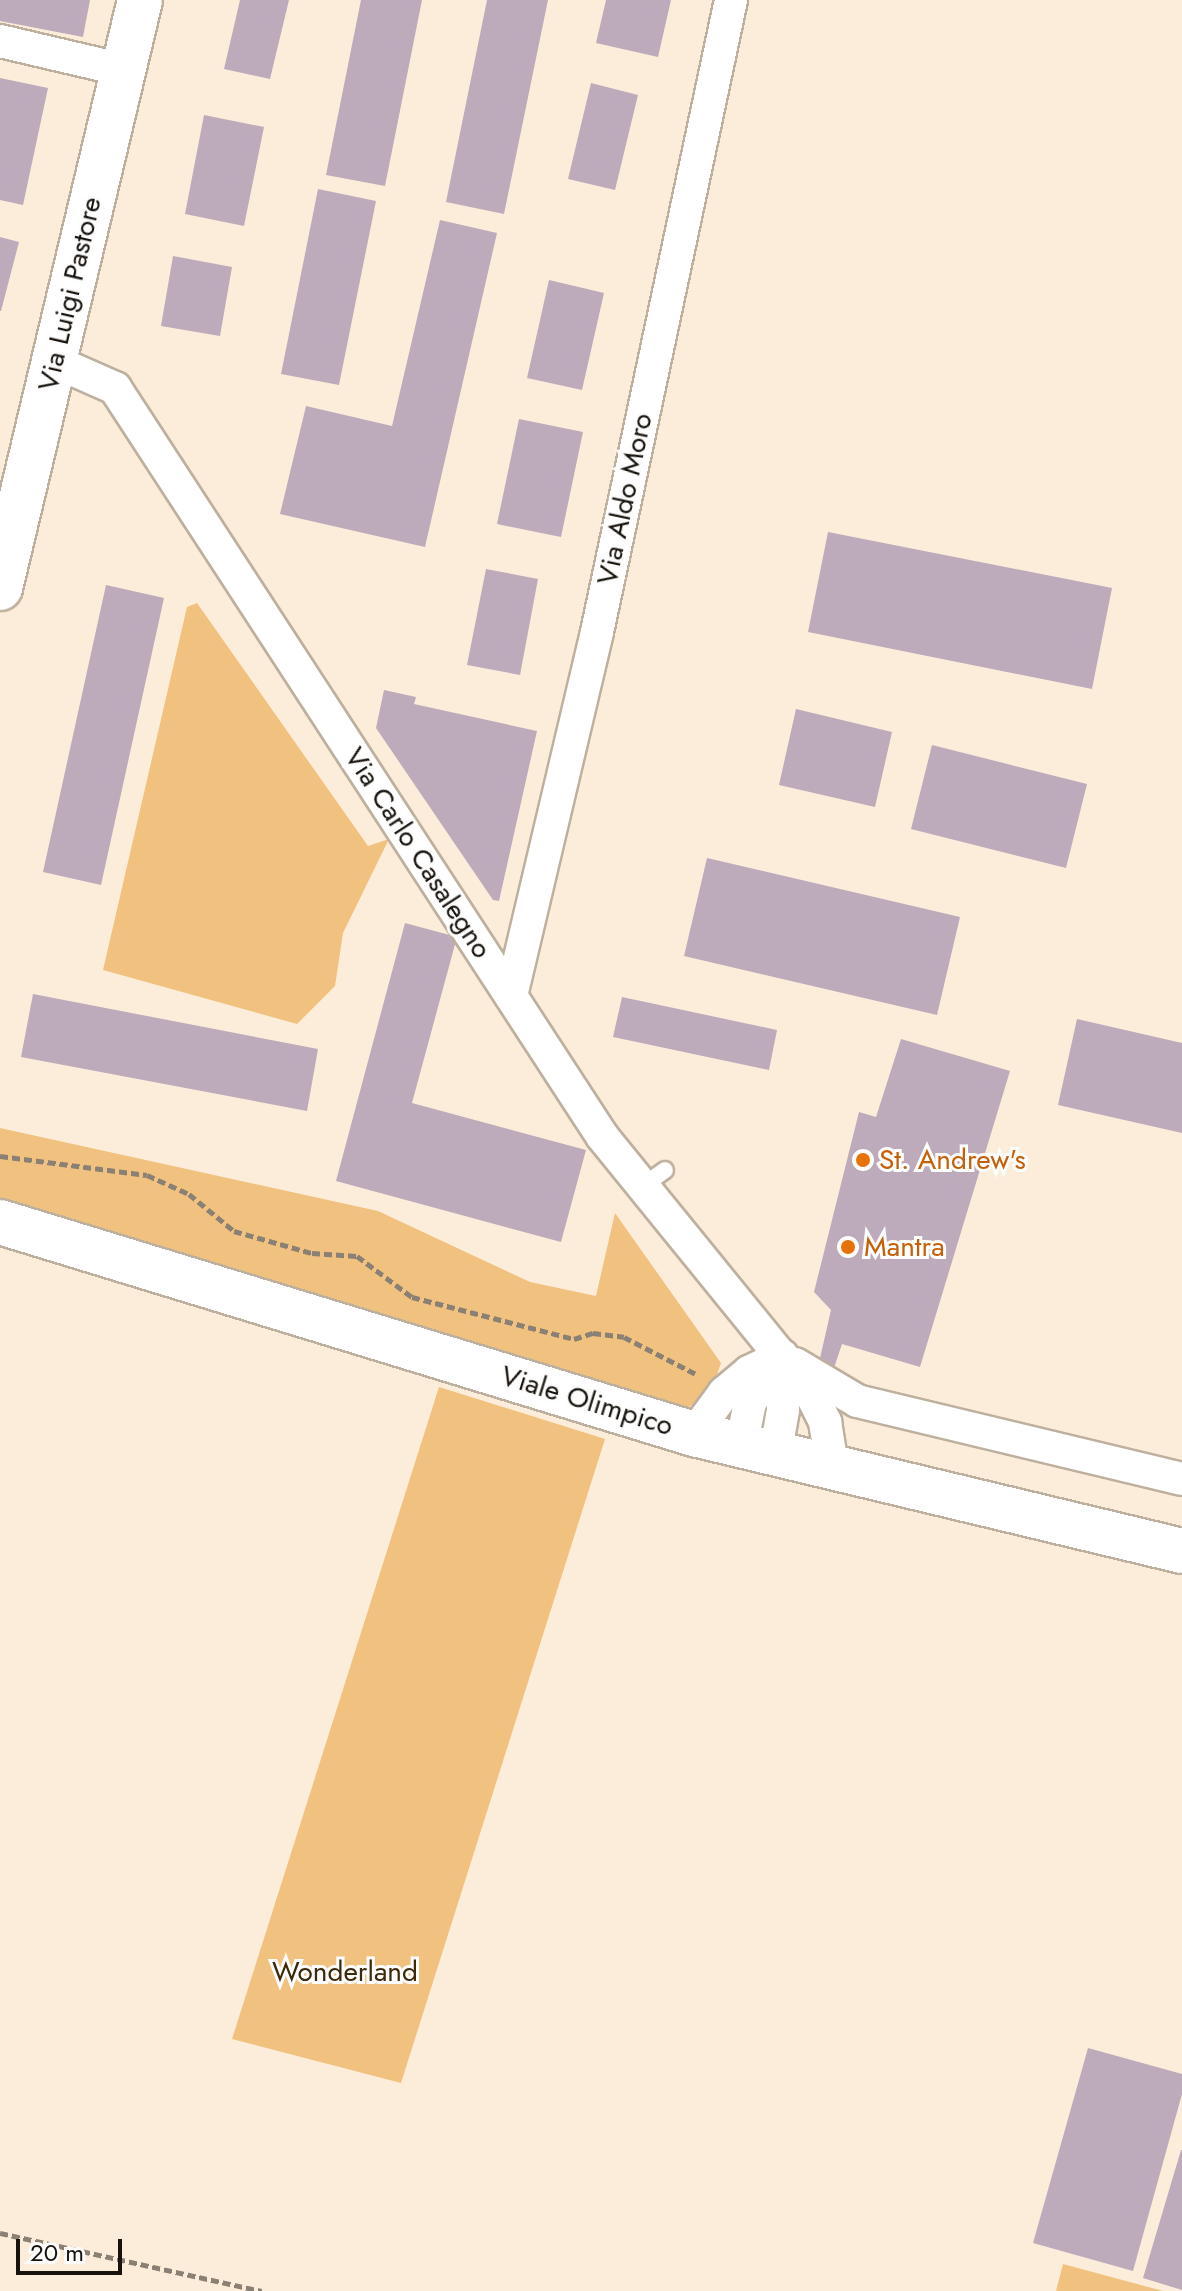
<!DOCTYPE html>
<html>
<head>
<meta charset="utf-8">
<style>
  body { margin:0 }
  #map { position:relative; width:1182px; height:2291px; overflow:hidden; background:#fcedda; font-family:Jost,sans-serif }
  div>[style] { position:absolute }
  .green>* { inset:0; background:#f1c17f }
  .building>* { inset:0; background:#bdabbb }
  .path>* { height:5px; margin-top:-2.5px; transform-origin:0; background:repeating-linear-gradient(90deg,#8a8073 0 8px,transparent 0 12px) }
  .roads { filter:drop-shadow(2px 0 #beb09e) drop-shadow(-2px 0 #beb09e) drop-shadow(0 2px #beb09e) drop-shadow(0 -2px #beb09e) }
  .lane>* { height:16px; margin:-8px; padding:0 8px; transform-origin:8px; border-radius:8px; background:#fff }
  .street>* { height:32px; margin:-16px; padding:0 16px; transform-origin:16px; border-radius:16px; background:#fff }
  .secondary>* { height:44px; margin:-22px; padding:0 22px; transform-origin:22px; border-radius:22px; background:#fff }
  .dots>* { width:22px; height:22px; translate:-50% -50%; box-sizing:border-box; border:4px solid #fdfdfd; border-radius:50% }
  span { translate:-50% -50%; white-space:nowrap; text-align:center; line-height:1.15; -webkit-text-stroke:6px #fdfdfd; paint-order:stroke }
  .street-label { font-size:28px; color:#17120c }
  .food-label { font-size:28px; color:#c56008 }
  .left { translate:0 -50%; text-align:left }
  .park-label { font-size:28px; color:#3d290a }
  .scale { position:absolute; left:16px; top:2239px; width:106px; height:36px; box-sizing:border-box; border:4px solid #17120c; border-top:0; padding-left:10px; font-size:24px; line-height:28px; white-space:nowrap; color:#17120c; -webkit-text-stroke:6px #fdfdfd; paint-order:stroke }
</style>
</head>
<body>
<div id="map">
  <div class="green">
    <div style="clip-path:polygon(197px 603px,368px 846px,389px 839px,343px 933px,335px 986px,297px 1024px,103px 970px,187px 607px)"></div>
    <div style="clip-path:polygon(0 1128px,378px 1211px,530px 1282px,596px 1296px,615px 1213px,721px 1363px,712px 1390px,685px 1410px,0 1200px)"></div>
    <div style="clip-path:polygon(439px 1387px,605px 1439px,401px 2083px,232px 2039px)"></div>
    <div style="clip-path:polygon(1063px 2264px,1163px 2291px,1056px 2291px)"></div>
  </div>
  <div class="building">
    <div style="clip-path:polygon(0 0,90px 0,83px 37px,0 21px)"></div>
    <div style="clip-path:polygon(240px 0,289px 0,270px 79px,224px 69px)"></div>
    <div style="clip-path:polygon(361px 0,422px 0,385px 186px,326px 175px)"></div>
    <div style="clip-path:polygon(487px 0,548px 0,504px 214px,446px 202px)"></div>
    <div style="clip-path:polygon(606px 0,671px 0,658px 57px,596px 43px)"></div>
    <div style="clip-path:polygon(0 78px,48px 88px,23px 205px,0 200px)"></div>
    <div style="clip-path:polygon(591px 83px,638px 95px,615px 190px,568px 179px)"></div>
    <div style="clip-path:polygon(204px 115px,264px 127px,244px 226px,185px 214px)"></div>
    <div style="clip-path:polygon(318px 189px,376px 201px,339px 385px,281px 374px)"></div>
    <div style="clip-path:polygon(440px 220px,497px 233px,425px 547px,280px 514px,306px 406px,392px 426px)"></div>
    <div style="clip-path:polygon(0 237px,19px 242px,1px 311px,0 311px)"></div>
    <div style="clip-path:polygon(173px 256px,232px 267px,220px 336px,161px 326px)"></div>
    <div style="clip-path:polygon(549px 280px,604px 293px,582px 390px,527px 378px)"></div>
    <div style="clip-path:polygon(519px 419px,583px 432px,561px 537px,497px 524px)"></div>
    <div style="clip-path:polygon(828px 532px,1112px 588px,1092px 689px,808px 632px)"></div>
    <div style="clip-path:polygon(486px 569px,538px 579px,520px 675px,467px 665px)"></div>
    <div style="clip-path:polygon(106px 585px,164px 598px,101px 885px,43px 872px)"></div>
    <div style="clip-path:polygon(384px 690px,416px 697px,414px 704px,537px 731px,499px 901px,493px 900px,376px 728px)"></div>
    <div style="clip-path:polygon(796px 709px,892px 732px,875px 807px,779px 785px)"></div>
    <div style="clip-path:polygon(932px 745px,1087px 784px,1066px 868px,911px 829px)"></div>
    <div style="clip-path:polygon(707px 858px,960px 917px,937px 1015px,684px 956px)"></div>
    <div style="clip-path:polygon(405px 923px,457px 937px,412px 1103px,586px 1150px,561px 1242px,336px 1181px)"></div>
    <div style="clip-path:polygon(33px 994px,318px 1049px,307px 1111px,21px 1057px)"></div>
    <div style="clip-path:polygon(622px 997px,777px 1030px,769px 1070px,613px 1037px)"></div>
    <div style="clip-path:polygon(1077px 1019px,1182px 1043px,1182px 1133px,1058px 1105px)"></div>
    <div style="clip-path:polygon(901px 1039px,1010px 1071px,920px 1367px,842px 1344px,834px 1368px,820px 1358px,831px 1310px,814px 1292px,859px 1112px,876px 1117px)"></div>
    <div style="clip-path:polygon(1088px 2048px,1182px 2074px,1182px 2094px,1133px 2271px,1033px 2243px)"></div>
    <div style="clip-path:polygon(1181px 2150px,1182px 2150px,1182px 2290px,1143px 2278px)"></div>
  </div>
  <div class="path">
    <div style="left:0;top:1156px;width:148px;rotate:7.4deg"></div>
    <div style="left:147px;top:1175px;width:46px;rotate:24.3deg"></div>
    <div style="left:189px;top:1194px;width:58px;rotate:39.4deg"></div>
    <div style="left:234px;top:1231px;width:81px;rotate:15.8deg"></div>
    <div style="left:312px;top:1253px;width:45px;rotate:3.8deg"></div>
    <div style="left:357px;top:1256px;width:69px;rotate:36.7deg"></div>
    <div style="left:412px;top:1297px;width:167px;rotate:14.5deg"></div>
    <div style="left:574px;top:1339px;width:20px;rotate:-18deg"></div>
    <div style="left:593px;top:1333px;width:31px;rotate:7deg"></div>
    <div style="left:624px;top:1337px;width:83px;rotate:27.2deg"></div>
    <div style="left:0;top:2233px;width:268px;rotate:12.5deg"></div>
  </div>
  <div class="roads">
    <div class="lane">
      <div style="left:643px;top:1186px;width:27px;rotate:-36deg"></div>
    </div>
    <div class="street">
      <div style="left:0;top:41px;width:127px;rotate:13.2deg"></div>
      <div style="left:54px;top:361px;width:67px;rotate:23.9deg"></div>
      <div style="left:115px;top:388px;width:893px;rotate:56.93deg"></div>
      <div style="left:602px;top:1136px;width:330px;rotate:50.9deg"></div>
      <div style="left:810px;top:1392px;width:34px;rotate:63deg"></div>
      <div style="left:825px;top:1422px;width:50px;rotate:80.7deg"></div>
      <div style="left:511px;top:996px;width:374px;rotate:-76.7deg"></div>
      <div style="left:597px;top:632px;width:646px;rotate:-78.03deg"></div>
      <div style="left:795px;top:1364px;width:72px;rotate:30.8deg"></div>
      <div style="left:857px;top:1401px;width:334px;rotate:13.5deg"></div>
      <div style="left:694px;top:1434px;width:51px;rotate:-53.8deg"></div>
      <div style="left:724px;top:1393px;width:33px;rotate:-40deg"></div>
      <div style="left:749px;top:1372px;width:37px;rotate:-26deg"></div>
      <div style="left:741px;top:1447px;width:46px;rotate:-78.7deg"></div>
      <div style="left:750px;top:1402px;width:45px;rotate:-54.9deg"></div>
      <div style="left:775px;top:1456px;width:47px;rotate:-80.1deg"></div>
      <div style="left:783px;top:1410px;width:54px;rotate:-91.1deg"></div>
    </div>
    <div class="secondary">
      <div style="left:0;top:588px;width:604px;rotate:-76.61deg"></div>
      <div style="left:0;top:1222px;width:726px;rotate:16.99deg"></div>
      <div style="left:694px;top:1434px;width:502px;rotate:13.48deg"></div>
    </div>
  </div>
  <div class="dots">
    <div style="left:863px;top:1160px;background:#e8710a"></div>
    <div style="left:848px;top:1247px;background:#e8710a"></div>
  </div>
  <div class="street-label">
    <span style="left:70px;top:294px;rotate:-77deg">Via Luigi Pastore</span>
    <span style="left:625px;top:499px;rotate:-78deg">Via Aldo Moro</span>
    <span style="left:418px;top:853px;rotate:57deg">Via Carlo Casalegno</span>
    <span style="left:587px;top:1401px;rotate:17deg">Viale Olimpico</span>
  </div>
  <div class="food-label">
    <span class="left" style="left:879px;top:1160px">St. Andrew's</span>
    <span class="left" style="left:864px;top:1247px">Mantra</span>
  </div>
  <div class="park-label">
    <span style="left:345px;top:1972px">Wonderland</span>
  </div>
  <div class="scale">20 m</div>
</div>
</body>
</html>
